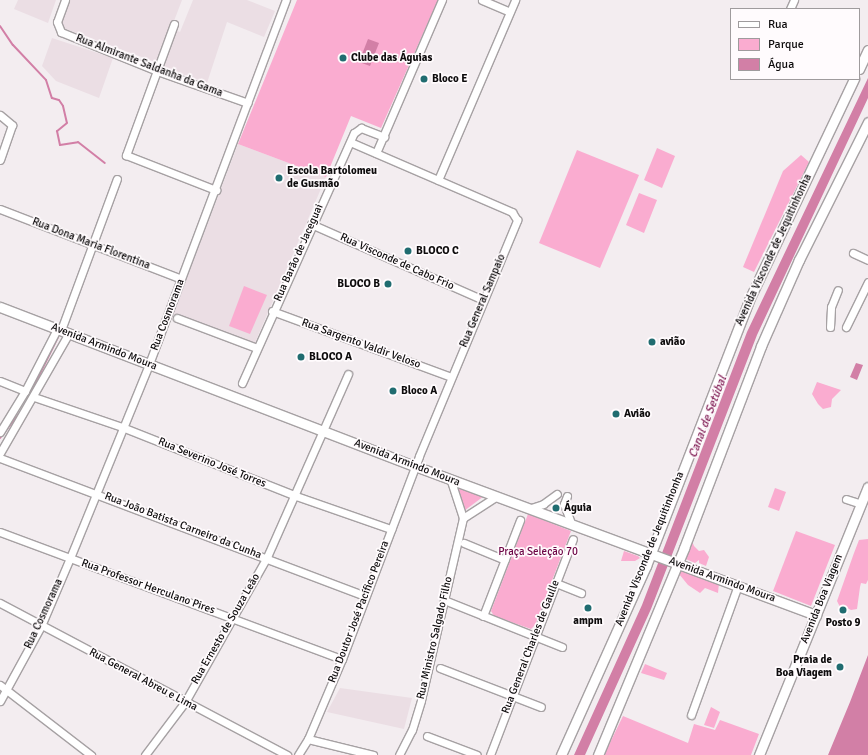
<!DOCTYPE html>
<html>
<head>
<meta charset="utf-8">
<style>
  body { margin:0 }
  #map { position:relative; width:868px; height:755px; overflow:hidden; background:#f3edf0; font-family:Signika,sans-serif }
  div>[style] { position:absolute }
  .built>* { inset:0; background:#ebdee4 }
  .green>* { inset:0; background:#faacd0 }
  .water>* { inset:0; background:#d27fa6 }
  .stream>* { height:2px; margin:-1px; padding:0 1px; transform-origin:1px; border-radius:1px; background:#d27fa6 }
  .roads { filter:drop-shadow(1px 0 #a6a1a3) drop-shadow(-1px 0 #a6a1a3) drop-shadow(0 1px #a6a1a3) drop-shadow(0 -1px #a6a1a3) }
  .minor>* { height:7px; margin:-3.5px; padding:0 3.5px; transform-origin:3.5px; border-radius:3.5px; background:#fff }
  .major>* { height:9px; margin:-4.5px; padding:0 4.5px; transform-origin:4.5px; border-radius:4.5px; background:#fff }
  .dots>* { width:11px; height:11px; translate:-50% -50%; box-sizing:border-box; border:2px solid #fffbfd; border-radius:50% }
  span { translate:-50% -50%; white-space:nowrap; text-align:center; line-height:1.15; -webkit-text-stroke:3.5px #fffbfd; paint-order:stroke }
  .poi-label { font-size:11px; color:#0e0c0d; font-weight:700 }
  .left { translate:0 -50%; text-align:left }
  .right { translate:-100% -50%; text-align:right }
  .street-label { font-size:11px; color:#0e0c0d }
  .park-label { font-size:11px; color:#6d0545 }
  .water-label { font-size:12px; color:#822057; font-style:italic }
  .legend { position:absolute; left:730px; top:8px; width:130px; height:72px; box-sizing:border-box; background:#fffbfd; border:1px solid #9f9b9d; margin:0; padding:5px 7px; list-style:none; font-size:12px; color:#0e0c0d }
  .legend li { display:flex; align-items:center; gap:8px; height:20px }
  .legend b { width:20px; border:1px solid #9f9b9d }
</style>
</head>
<body>
<div id="map">
  <div class="built">
    <div style="clip-path:polygon(18px 0,56px 0,48px 23px,14px 9px)"></div>
    <div style="clip-path:polygon(67px 0,182px 0,158px 63px,63px 28px,60px 17px)"></div>
    <div style="clip-path:polygon(193px 0,247px 0,275px 11px,264px 37px,227px 22px,207px 83px,161px 67px,175px 30px,180px 32px)"></div>
    <div style="clip-path:polygon(52px 38px,113px 58px,99px 98px,56px 81px,42px 66px)"></div>
    <div style="clip-path:polygon(238px 144px,326px 177px,254px 345px,173px 314px)"></div>
    <div style="clip-path:polygon(340px 688px,412px 698px,404px 729px,327px 712px)"></div>
  </div>
  <div class="green">
    <div style="clip-path:polygon(297px 0,438px 0,381px 128px,351px 116px,326px 177px,238px 144px)"></div>
    <div style="clip-path:polygon(657px 148px,675px 156px,662px 188px,644px 180px)"></div>
    <div style="clip-path:polygon(577px 150px,639px 175px,600px 268px,539px 243px)"></div>
    <div style="clip-path:polygon(801px 155px,809px 162px,754px 272px,743px 267px,783px 171px)"></div>
    <div style="clip-path:polygon(639px 193px,657px 200px,644px 233px,626px 225px)"></div>
    <div style="clip-path:polygon(244px 286px,267px 295px,250px 334px,229px 326px)"></div>
    <div style="clip-path:polygon(817px 382px,841px 390px,832px 399px,831px 407px,823px 409px,818px 404px,812px 394px)"></div>
    <div style="clip-path:polygon(457px 486px,484px 496px,464px 511px)"></div>
    <div style="clip-path:polygon(775px 488px,786px 492px,779px 511px,768px 507px)"></div>
    <div style="clip-path:polygon(528px 514px,571px 531px,535px 625px,531px 629px,494px 616px,491px 611px)"></div>
    <div style="clip-path:polygon(796px 531px,835px 545px,811px 606px,773px 591px)"></div>
    <div style="clip-path:polygon(691px 539px,694px 546px,699px 551px,704px 550px,709px 557px,706px 566px,699px 563px,699px 560px,695px 563px,681px 557px)"></div>
    <div style="clip-path:polygon(868px 539px,868px 580px,866px 584px,861px 583px,860px 587px,857px 609px,851px 610px,843px 606px,840px 607px,837px 601px,854px 553px,859px 540px)"></div>
    <div style="clip-path:polygon(624px 551px,638px 556px,640px 558px,635px 561px,621px 561px)"></div>
    <div style="clip-path:polygon(684px 568px,719px 583px,718px 593px,705px 588px,700px 593px,688px 585px,679px 574px)"></div>
    <div style="clip-path:polygon(645px 664px,667px 673px,664px 680px,641px 673px)"></div>
    <div style="clip-path:polygon(711px 707px,720px 712px,714px 728px,704px 725px)"></div>
    <div style="clip-path:polygon(623px 716px,688px 743px,694px 724px,715px 730px,720px 720px,759px 734px,751px 755px,604px 755px)"></div>
  </div>
  <div class="water">
    <div style="clip-path:polygon(368px 39px,379px 43px,370px 66px,359px 62px)"></div>
    <div style="clip-path:polygon(868px 78px,868px 98px,757px 335px,651px 609px,585px 755px,574px 755px,642px 605px,747px 332px)"></div>
    <div style="clip-path:polygon(856px 363px,863px 365px,857px 380px,850px 377px)"></div>
    <div style="clip-path:polygon(868px 655px,868px 755px,828px 755px,850px 702px)"></div>
  </div>
  <div class="stream">
    <div style="left:0;top:26px;width:23px;rotate:56deg"></div>
    <div style="left:13px;top:45px;width:48px;rotate:46.7deg"></div>
    <div style="left:46px;top:80px;width:19px;rotate:72deg"></div>
    <div style="left:52px;top:98px;width:7px;rotate:16deg"></div>
    <div style="left:59px;top:100px;width:7px;rotate:56deg"></div>
    <div style="left:63px;top:106px;width:17px;rotate:77deg"></div>
    <div style="left:67px;top:123px;width:13px;rotate:141deg"></div>
    <div style="left:57px;top:131px;width:14px;rotate:78deg"></div>
    <div style="left:60px;top:145px;width:18px;rotate:-9deg"></div>
    <div style="left:78px;top:142px;width:34px;rotate:38deg"></div>
    <div style="left:29px;top:396px;width:66px;rotate:-63.8deg"></div>
    <div style="left:0;top:438px;width:33px;rotate:-52deg"></div>
  </div>
  <div class="roads">
    <div class="minor">
      <div style="left:65px;top:0;width:23px;rotate:110deg"></div>
      <div style="left:57px;top:22px;width:11px;rotate:68deg"></div>
      <div style="left:61px;top:32px;width:104px;rotate:22.1deg"></div>
      <div style="left:157px;top:71px;width:96px;rotate:19.4deg"></div>
      <div style="left:482px;top:0;width:30px;rotate:23deg"></div>
      <div style="left:790px;top:9px;width:10px;rotate:-66deg"></div>
      <div style="left:174px;top:24px;width:140px;rotate:110.1deg"></div>
      <div style="left:126px;top:155px;width:97px;rotate:21.3deg"></div>
      <div style="left:0;top:115px;width:16px;rotate:40deg"></div>
      <div style="left:12px;top:125px;width:37px;rotate:109deg"></div>
      <div style="left:376px;top:153px;width:167px;rotate:-66.7deg"></div>
      <div style="left:438px;top:180px;width:196px;rotate:-66.8deg"></div>
      <div style="left:0;top:209px;width:194px;rotate:21.1deg"></div>
      <div style="left:311px;top:224px;width:188px;rotate:23.8deg"></div>
      <div style="left:853px;top:253px;width:17px;rotate:25deg"></div>
      <div style="left:272px;top:311px;width:191px;rotate:20.2deg"></div>
      <div style="left:177px;top:318px;width:85px;rotate:20.6deg"></div>
      <div style="left:830px;top:327px;width:20px;rotate:-87deg"></div>
      <div style="left:831px;top:307px;width:18px;rotate:-68deg"></div>
      <div style="left:846px;top:327px;width:50px;rotate:-63.9deg"></div>
      <div style="left:61px;top:330px;width:161px;rotate:-69.7deg"></div>
      <div style="left:0;top:381px;width:27px;rotate:22deg"></div>
      <div style="left:242px;top:383px;width:274px;rotate:-65.9deg"></div>
      <div style="left:354px;top:133px;width:9px;rotate:-36deg"></div>
      <div style="left:361px;top:128px;width:25px;rotate:21deg"></div>
      <div style="left:34px;top:397px;width:93px;rotate:18.8deg"></div>
      <div style="left:122px;top:427px;width:187px;rotate:21.6deg"></div>
      <div style="left:296px;top:496px;width:101px;rotate:19.2deg"></div>
      <div style="left:0;top:432px;width:48px;rotate:-58.6deg"></div>
      <div style="left:25px;top:391px;width:70px;rotate:-62.7deg"></div>
      <div style="left:0;top:453px;width:138px;rotate:-60.1deg"></div>
      <div style="left:0;top:458px;width:390px;rotate:20.7deg"></div>
      <div style="left:567px;top:496px;width:9px;rotate:111deg"></div>
      <div style="left:564px;top:504px;width:20px;rotate:70deg"></div>
      <div style="left:846px;top:499px;width:16px;rotate:18deg"></div>
      <div style="left:531px;top:508px;width:13px;rotate:-18deg"></div>
      <div style="left:543px;top:504px;width:17px;rotate:-36deg"></div>
      <div style="left:463px;top:518px;width:40px;rotate:-32.9deg"></div>
      <div style="left:0;top:532px;width:365px;rotate:20.4deg"></div>
      <div style="left:464px;top:543px;width:44px;rotate:22.5deg"></div>
      <div style="left:556px;top:583px;width:27px;rotate:22deg"></div>
      <div style="left:444px;top:600px;width:127px;rotate:21.7deg"></div>
      <div style="left:0;top:603px;width:325px;rotate:27.9deg"></div>
      <div style="left:483px;top:616px;width:103px;rotate:-68.9deg"></div>
      <div style="left:440px;top:668px;width:108px;rotate:21.1deg"></div>
      <div style="left:0;top:685px;width:115px;rotate:37.6deg"></div>
      <div style="left:0;top:701px;width:85px;rotate:-61.3deg"></div>
      <div style="left:41px;top:626px;width:74px;rotate:-66.9deg"></div>
      <div style="left:70px;top:558px;width:209px;rotate:-67.8deg"></div>
      <div style="left:149px;top:364px;width:389px;rotate:-69.4deg"></div>
      <div style="left:691px;top:715px;width:138px;rotate:-70.1deg"></div>
      <div style="left:427px;top:736px;width:53px;rotate:20.8deg"></div>
      <div style="left:308px;top:739px;width:67px;rotate:13.8deg"></div>
      <div style="left:145px;top:755px;width:66px;rotate:-53deg"></div>
      <div style="left:185px;top:702px;width:167px;rotate:-60.5deg"></div>
      <div style="left:267px;top:557px;width:200px;rotate:-66.1deg"></div>
      <div style="left:298px;top:755px;width:19px;rotate:-58deg"></div>
      <div style="left:308px;top:739px;width:87px;rotate:-67deg"></div>
      <div style="left:342px;top:659px;width:217px;rotate:-69.2deg"></div>
      <div style="left:419px;top:456px;width:256px;rotate:-67.4deg"></div>
      <div style="left:517px;top:220px;width:9px;rotate:-122deg"></div>
      <div style="left:512px;top:212px;width:176px;rotate:-156.6deg"></div>
      <div style="left:399px;top:755px;width:28px;rotate:-63deg"></div>
      <div style="left:412px;top:730px;width:31px;rotate:-73deg"></div>
      <div style="left:421px;top:700px;width:187px;rotate:-77deg"></div>
      <div style="left:463px;top:518px;width:40px;rotate:-108deg"></div>
      <div style="left:490px;top:755px;width:231px;rotate:-69deg"></div>
    </div>
    <div class="major">
      <div style="left:859px;top:69px;width:21px;rotate:-65deg"></div>
      <div style="left:0;top:307px;width:444px;rotate:21deg"></div>
      <div style="left:415px;top:466px;width:428px;rotate:20.4deg"></div>
      <div style="left:561px;top:755px;width:207px;rotate:-65.8deg"></div>
      <div style="left:646px;top:566px;width:285px;rotate:-68.8deg"></div>
      <div style="left:749px;top:300px;width:245px;rotate:-64.6deg"></div>
      <div style="left:598px;top:755px;width:224px;rotate:-67.4deg"></div>
      <div style="left:684px;top:548px;width:216px;rotate:-69.1deg"></div>
      <div style="left:761px;top:346px;width:94px;rotate:-66.2deg"></div>
      <div style="left:799px;top:260px;width:154px;rotate:-63.4deg"></div>
      <div style="left:759px;top:755px;width:289px;rotate:-67.9deg"></div>
    </div>
  </div>
  <div class="dots">
    <div style="left:343px;top:58px;background:#206c70"></div>
    <div style="left:424px;top:79px;background:#206c70"></div>
    <div style="left:279px;top:178px;background:#206c70"></div>
    <div style="left:408px;top:251px;background:#206c70"></div>
    <div style="left:388px;top:284px;background:#206c70"></div>
    <div style="left:652px;top:342px;background:#206c70"></div>
    <div style="left:301px;top:357px;background:#206c70"></div>
    <div style="left:393px;top:391px;background:#206c70"></div>
    <div style="left:616px;top:414px;background:#206c70"></div>
    <div style="left:556px;top:508px;background:#206c70"></div>
    <div style="left:588px;top:608px;background:#206c70"></div>
    <div style="left:843px;top:610px;background:#206c70"></div>
    <div style="left:840px;top:667px;background:#206c70"></div>
  </div>
  <div class="poi-label">
    <span class="left" style="left:351px;top:58px">Clube das Águias</span>
    <span class="left" style="left:432px;top:79px">Bloco E</span>
    <span class="left" style="left:287px;top:178px">Escola Bartolomeu<br>de Gusmão</span>
    <span class="left" style="left:416px;top:251px">BLOCO C</span>
    <span class="right" style="left:380px;top:284px">BLOCO B</span>
    <span class="left" style="left:660px;top:342px">avião</span>
    <span class="left" style="left:309px;top:357px">BLOCO A</span>
    <span class="left" style="left:401px;top:391px">Bloco A</span>
    <span class="left" style="left:624px;top:414px">Avião</span>
    <span class="left" style="left:564px;top:508px">Águia</span>
    <span style="left:588px;top:621px">ampm</span>
    <span style="left:843px;top:623px">Posto 9</span>
    <span class="right" style="left:832px;top:667px">Praia de<br>Boa Viagem</span>
  </div>
  <div class="street-label">
    <span style="left:149px;top:66px;rotate:21deg">Rua Almirante Saldanha da Gama</span>
    <span style="left:91px;top:244px;rotate:21deg">Rua Dona Maria Florentina</span>
    <span style="left:774px;top:250px;rotate:-65deg">Avenida Visconde de Jequitinhonha</span>
    <span style="left:299px;top:253px;rotate:-66deg">Rua Barão de Jaceguai</span>
    <span style="left:397px;top:262px;rotate:24deg">Rua Visconde de Cabo Frio</span>
    <span style="left:483px;top:301px;rotate:-67deg">Rua General Sampaio</span>
    <span style="left:168px;top:315px;rotate:-69deg">Rua Cosmorama</span>
    <span style="left:361px;top:344px;rotate:20deg">Rua Sargento Valdir Veloso</span>
    <span style="left:104px;top:347px;rotate:21deg">Avenida Armindo Moura</span>
    <span style="left:212px;top:463px;rotate:22deg">Rua Severino José Torres</span>
    <span style="left:407px;top:463px;rotate:21deg">Avenida Armindo Moura</span>
    <span style="left:183px;top:526px;rotate:21deg">Rua João Batista Carneiro da Cunha</span>
    <span style="left:650px;top:549px;rotate:-68deg">Avenida Visconde de Jequitinhonha</span>
    <span style="left:722px;top:580px;rotate:20deg">Avenida Armindo Moura</span>
    <span style="left:148px;top:587px;rotate:20deg">Rua Professor Herculano Pires</span>
    <span style="left:822px;top:599px;rotate:-68deg">Avenida Boa Viagem</span>
    <span style="left:359px;top:612px;rotate:-69deg">Rua Doutor José Pacífico Pereira</span>
    <span style="left:44px;top:614px;rotate:-65deg">Rua Cosmorama</span>
    <span style="left:226px;top:629px;rotate:-60deg">Rua Ernesto de Souza Leão</span>
    <span style="left:435px;top:638px;rotate:-77deg">Rua Ministro Salgado Filho</span>
    <span style="left:531px;top:647px;rotate:-69deg">Rua General Charles de Gaulle</span>
    <span style="left:143px;top:680px;rotate:28deg">Rua General Abreu e Lima</span>
  </div>
  <div class="park-label">
    <span style="left:538px;top:552px">Praça Seleção 70</span>
  </div>
  <div class="water-label">
    <span style="left:708px;top:417px;rotate:-69deg">Canal de Setúbal</span>
  </div>
  <ul class="legend">
  <li><b style="height:5px;background:#fff"></b>Rua</li>
  <li><b style="height:11px;background:#faacd0"></b>Parque</li>
  <li><b style="height:11px;background:#d27fa6"></b>Água</li>
  </ul>
</div>
</body>
</html>
